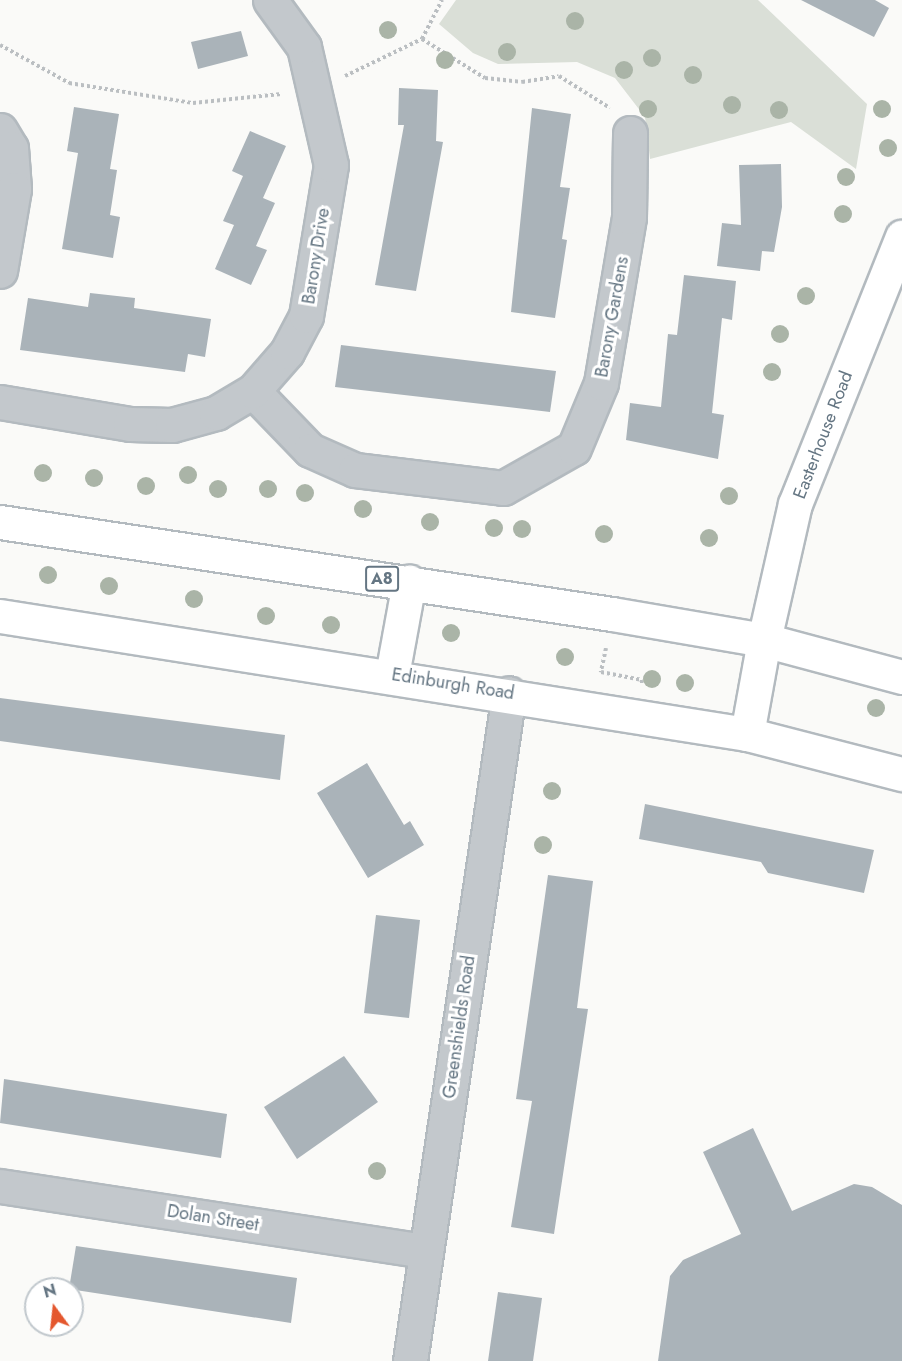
<!DOCTYPE html>
<html>
<head>
<meta charset="utf-8">
<style>
  body { margin:0 }
  #map { position:relative; width:902px; height:1361px; overflow:hidden; background:#fafaf8; font-family:Jost,sans-serif }
  div>[style] { position:absolute }
  .green>* { inset:0; background:#dadfd7 }
  .building>* { inset:0; background:#aab3b9 }
  .path>* { height:4px; margin-top:-2px; transform-origin:0; background:repeating-linear-gradient(90deg,#bbbfc2 0 3px,transparent 0 6px) }
  .roads { filter:drop-shadow(2px 0 #b3babf) drop-shadow(-2px 0 #b3babf) drop-shadow(0 2px #b3babf) drop-shadow(0 -2px #b3babf) }
  .street>* { height:33px; margin:-16.5px; padding:0 16.5px; transform-origin:16.5px; border-radius:16.5px; background:#c3c8cc }
  .secondary>* { height:33px; margin:-16.5px; padding:0 16.5px; transform-origin:16.5px; border-radius:16.5px; background:#fff }
  .primary>* { height:33px; margin:-16.5px; padding:0 16.5px; transform-origin:16.5px; border-radius:16.5px; background:#fff }
  .trees>* { width:18px; height:18px; margin:-9px; border-radius:50%; background:#aab4a7 }
  span { translate:-50% -50%; white-space:nowrap; text-align:center; line-height:1.15; -webkit-text-stroke:6px #fff; paint-order:stroke }
  .shield-label span { padding:2px 4px; background:#fff; border:2px solid; border-radius:4px; -webkit-text-stroke-width:0 }
  .shield-label { font-size:16px; color:#657683; font-weight:700 }
  .street-label { font-size:18px; color:#657683 }
  .north { position:absolute; left:24px; top:1277px; width:60px; height:60px; box-sizing:border-box; background:#fff; border:2px solid #c1c8cd; border-radius:50%; rotate:345deg; font-size:16px; font-weight:700; line-height:24px; text-align:center; color:#657683 }
  .north::after { content:''; display:block; margin:auto; width:21px; height:27px; background:#e4572e; clip-path:polygon(50% 0,100% 100%,50% 72%,0 100%) }
</style>
</head>
<body>
<div id="map">
  <div class="green">
    <div style="clip-path:polygon(456px 0,758px 0,867px 104px,856px 169px,791px 122px,650px 159px,645px 117px,615px 78px,577px 62px,498px 64px,473px 53px,439px 24px)"></div>
  </div>
  <div class="building">
    <div style="clip-path:polygon(801px 0,875px 0,889px 8px,874px 37px)"></div>
    <div style="clip-path:polygon(241px 31px,248px 56px,198px 69px,191px 42px)"></div>
    <div style="clip-path:polygon(399px 88px,438px 90px,436px 141px,443px 142px,416px 291px,375px 285px,404px 125px,398px 125px)"></div>
    <div style="clip-path:polygon(74px 107px,119px 114px,110px 169px,117px 170px,110px 215px,120px 217px,113px 258px,62px 249px,78px 153px,67px 151px)"></div>
    <div style="clip-path:polygon(532px 108px,571px 114px,560px 187px,570px 188px,562px 239px,567px 240px,555px 318px,511px 312px)"></div>
    <div style="clip-path:polygon(250px 131px,286px 146px,263px 198px,275px 203px,256px 246px,267px 250px,251px 285px,215px 269px,234px 225px,223px 221px,243px 176px,232px 171px)"></div>
    <div style="clip-path:polygon(781px 164px,782px 207px,774px 252px,762px 251px,760px 271px,717px 266px,722px 223px,741px 225px,739px 165px)"></div>
    <div style="clip-path:polygon(684px 275px,736px 281px,732px 320px,722px 318px,712px 413px,724px 415px,718px 459px,626px 440px,630px 403px,661px 407px,668px 334px,677px 335px)"></div>
    <div style="clip-path:polygon(90px 293px,135px 298px,134px 308px,211px 319px,205px 357px,188px 354px,185px 372px,20px 350px,28px 298px,88px 307px)"></div>
    <div style="clip-path:polygon(341px 345px,556px 371px,550px 412px,335px 387px)"></div>
    <div style="clip-path:polygon(0 698px,285px 735px,280px 780px,0 741px)"></div>
    <div style="clip-path:polygon(367px 763px,404px 825px,410px 821px,424px 845px,368px 878px,317px 793px)"></div>
    <div style="clip-path:polygon(645px 804px,874px 850px,864px 893px,768px 873px,761px 862px,639px 839px)"></div>
    <div style="clip-path:polygon(548px 875px,593px 881px,577px 1008px,588px 1009px,554px 1234px,511px 1227px,532px 1101px,516px 1099px)"></div>
    <div style="clip-path:polygon(376px 915px,420px 920px,409px 1018px,364px 1013px)"></div>
    <div style="clip-path:polygon(344px 1056px,378px 1102px,297px 1159px,264px 1107px)"></div>
    <div style="clip-path:polygon(4px 1079px,227px 1114px,221px 1158px,0 1123px)"></div>
    <div style="clip-path:polygon(753px 1128px,792px 1211px,854px 1184px,872px 1187px,902px 1205px,902px 1361px,658px 1361px,670px 1276px,683px 1260px,741px 1234px,703px 1152px)"></div>
    <div style="clip-path:polygon(76px 1246px,297px 1278px,291px 1323px,69px 1289px)"></div>
    <div style="clip-path:polygon(498px 1292px,542px 1298px,533px 1361px,488px 1361px)"></div>
  </div>
  <div class="path">
    <div style="left:422px;top:39px;width:74px;rotate:31.8deg"></div>
    <div style="left:485px;top:78px;width:37px;rotate:6deg"></div>
    <div style="left:522px;top:82px;width:37px;rotate:-9deg"></div>
    <div style="left:559px;top:76px;width:60px;rotate:32.1deg"></div>
    <div style="left:0;top:45px;width:79px;rotate:28.8deg"></div>
    <div style="left:69px;top:83px;width:126px;rotate:9.2deg"></div>
    <div style="left:193px;top:103px;width:89px;rotate:-5.8deg"></div>
    <div style="left:345px;top:76px;width:85px;rotate:-25.7deg"></div>
    <div style="left:422px;top:39px;width:44px;rotate:-62.9deg"></div>
    <div style="left:606px;top:648px;width:25px;rotate:102deg"></div>
    <div style="left:601px;top:672px;width:42px;rotate:11deg"></div>
    <div style="left:642px;top:680px;width:4px;rotate:104deg"></div>
  </div>
  <div class="roads">
    <div class="street">
      <div style="left:0;top:130px;width:21px;rotate:59deg"></div>
      <div style="left:11px;top:148px;width:41px;rotate:85.8deg"></div>
      <div style="left:14px;top:189px;width:83px;rotate:99.7deg"></div>
      <div style="left:253px;top:391px;width:82px;rotate:46deg"></div>
      <div style="left:310px;top:450px;width:49px;rotate:24deg"></div>
      <div style="left:355px;top:470px;width:149px;rotate:6.9deg"></div>
      <div style="left:503px;top:488px;width:81px;rotate:-29.4deg"></div>
      <div style="left:574px;top:448px;width:70px;rotate:-67.4deg"></div>
      <div style="left:601px;top:383px;width:168px;rotate:-80.4deg"></div>
      <div style="left:629px;top:217px;width:84px;rotate:-89.3deg"></div>
      <div style="left:0;top:402px;width:132px;rotate:9.6deg"></div>
      <div style="left:130px;top:424px;width:42px;rotate:1.4deg"></div>
      <div style="left:172px;top:425px;width:46px;rotate:-15.3deg"></div>
      <div style="left:216px;top:413px;width:43px;rotate:-30.7deg"></div>
      <div style="left:253px;top:391px;width:52px;rotate:-48.9deg"></div>
      <div style="left:287px;top:352px;width:41px;rotate:-62.2deg"></div>
      <div style="left:306px;top:316px;width:153px;rotate:-80.6deg"></div>
      <div style="left:331px;top:165px;width:121px;rotate:-102.9deg"></div>
      <div style="left:304px;top:47px;width:58px;rotate:-125.9deg"></div>
      <div style="left:0;top:1186px;width:431px;rotate:8.7deg"></div>
      <div style="left:410px;top:1361px;width:675px;rotate:-81.57deg"></div>
    </div>
    <div class="secondary">
      <div style="left:764px;top:640px;width:139px;rotate:-77.2deg"></div>
      <div style="left:795px;top:504px;width:288px;rotate:-68.2deg"></div>
    </div>
    <div class="primary">
      <div style="left:0;top:522px;width:619px;rotate:8.55deg"></div>
      <div style="left:612px;top:614px;width:154px;rotate:9.7deg"></div>
      <div style="left:764px;top:640px;width:143px;rotate:15deg"></div>
      <div style="left:0;top:616px;width:756px;rotate:8.98deg"></div>
      <div style="left:747px;top:734px;width:160px;rotate:14.5deg"></div>
      <div style="left:392px;top:675px;width:95px;rotate:-79.6deg"></div>
      <div style="left:747px;top:734px;width:96px;rotate:-79.7deg"></div>
    </div>
  </div>
  <div class="trees">
    <div style="left:575px;top:21px"></div>
    <div style="left:388px;top:30px"></div>
    <div style="left:507px;top:52px"></div>
    <div style="left:652px;top:58px"></div>
    <div style="left:445px;top:60px"></div>
    <div style="left:624px;top:70px"></div>
    <div style="left:693px;top:75px"></div>
    <div style="left:732px;top:105px"></div>
    <div style="left:648px;top:109px"></div>
    <div style="left:882px;top:109px"></div>
    <div style="left:779px;top:110px"></div>
    <div style="left:888px;top:148px"></div>
    <div style="left:846px;top:177px"></div>
    <div style="left:843px;top:214px"></div>
    <div style="left:806px;top:296px"></div>
    <div style="left:780px;top:334px"></div>
    <div style="left:772px;top:372px"></div>
    <div style="left:43px;top:473px"></div>
    <div style="left:188px;top:475px"></div>
    <div style="left:94px;top:478px"></div>
    <div style="left:146px;top:486px"></div>
    <div style="left:218px;top:489px"></div>
    <div style="left:268px;top:489px"></div>
    <div style="left:305px;top:493px"></div>
    <div style="left:729px;top:496px"></div>
    <div style="left:363px;top:509px"></div>
    <div style="left:430px;top:522px"></div>
    <div style="left:494px;top:528px"></div>
    <div style="left:522px;top:529px"></div>
    <div style="left:604px;top:534px"></div>
    <div style="left:709px;top:538px"></div>
    <div style="left:48px;top:575px"></div>
    <div style="left:109px;top:586px"></div>
    <div style="left:194px;top:599px"></div>
    <div style="left:266px;top:616px"></div>
    <div style="left:331px;top:625px"></div>
    <div style="left:451px;top:633px"></div>
    <div style="left:565px;top:657px"></div>
    <div style="left:652px;top:679px"></div>
    <div style="left:685px;top:683px"></div>
    <div style="left:876px;top:708px"></div>
    <div style="left:552px;top:791px"></div>
    <div style="left:543px;top:845px"></div>
    <div style="left:377px;top:1171px"></div>
  </div>
  <div class="shield-label">
    <span style="left:382px;top:579px">A8</span>
  </div>
  <div class="street-label">
    <span style="left:316px;top:256px;rotate:-81deg">Barony Drive</span>
    <span style="left:612px;top:317px;rotate:-80deg">Barony Gardens</span>
    <span style="left:823px;top:435px;rotate:-69deg">Easterhouse Road</span>
    <span style="left:453px;top:684px;rotate:9deg">Edinburgh Road</span>
    <span style="left:459px;top:1027px;rotate:-82deg">Greenshields Road</span>
    <span style="left:213px;top:1218px;rotate:9deg">Dolan Street</span>
  </div>
  <div class="north">N</div>
</div>
</body>
</html>
